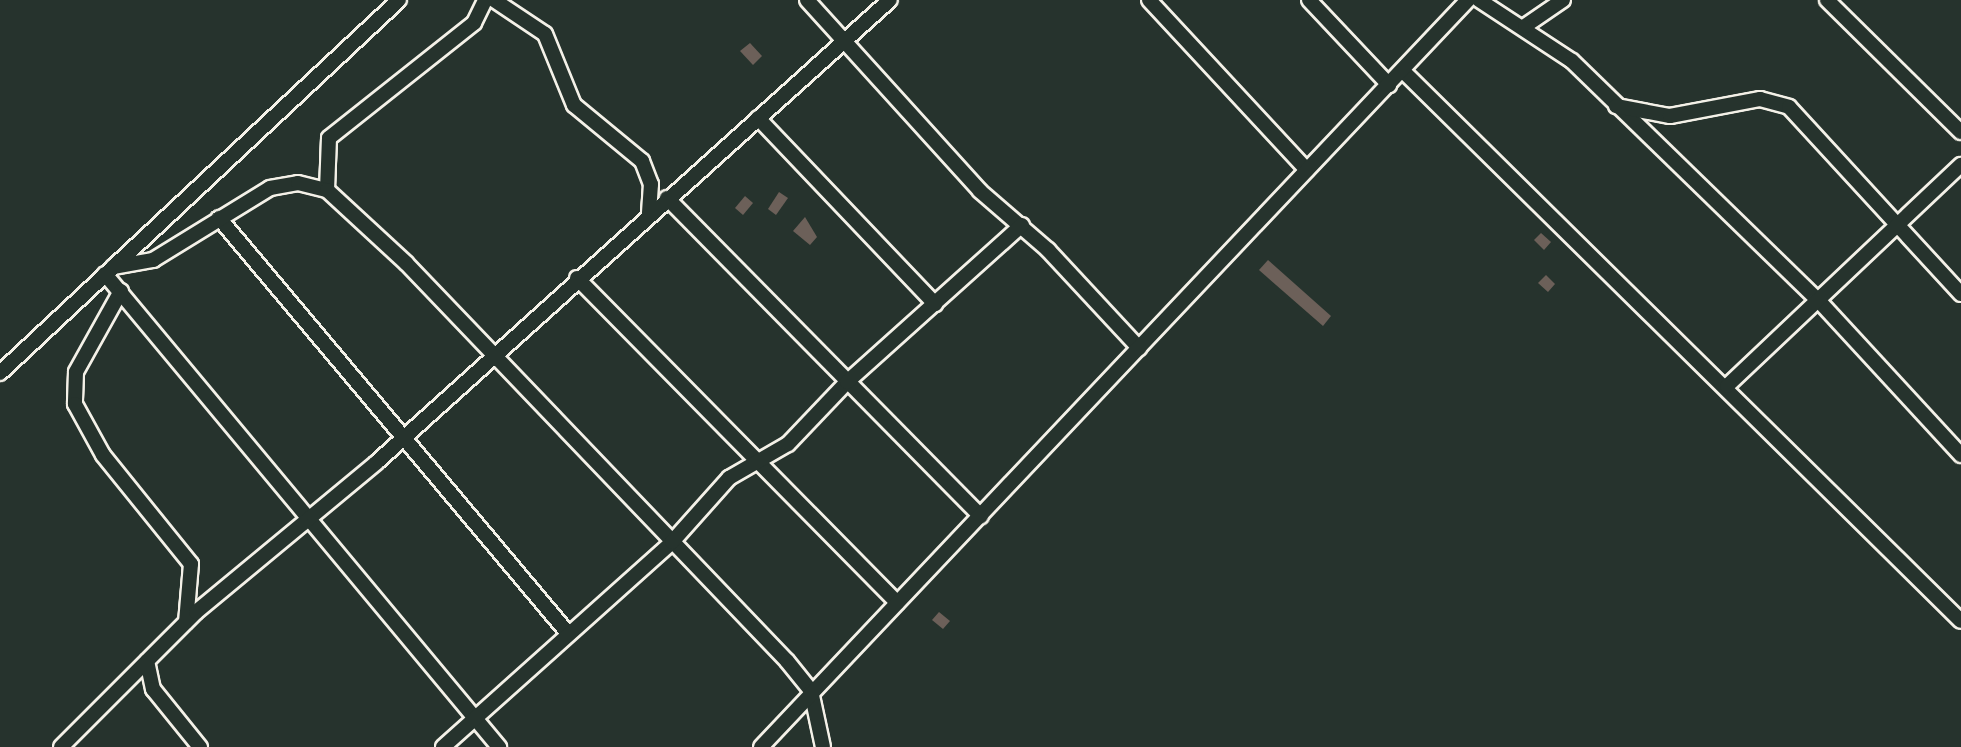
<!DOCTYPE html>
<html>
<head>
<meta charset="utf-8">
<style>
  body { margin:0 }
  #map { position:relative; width:1961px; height:747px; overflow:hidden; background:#26332d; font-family:"Patrick Hand",sans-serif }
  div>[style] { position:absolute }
  .building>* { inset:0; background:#6c6059 }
  .roads { filter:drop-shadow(2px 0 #f4f1e8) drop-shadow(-2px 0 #f4f1e8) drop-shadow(0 2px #f4f1e8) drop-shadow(0 -2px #f4f1e8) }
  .street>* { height:14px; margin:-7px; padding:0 7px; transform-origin:7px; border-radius:7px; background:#26332d }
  span { translate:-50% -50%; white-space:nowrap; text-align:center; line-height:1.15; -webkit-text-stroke:6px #26332d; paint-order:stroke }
</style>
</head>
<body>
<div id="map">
  <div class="building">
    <div style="clip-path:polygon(750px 43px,762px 56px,753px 65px,740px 51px)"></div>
    <div style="clip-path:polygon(779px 192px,788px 198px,776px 215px,768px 209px)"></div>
    <div style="clip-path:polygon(745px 196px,753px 203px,743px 215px,735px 208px)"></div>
    <div style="clip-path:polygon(805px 217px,817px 237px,810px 245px,793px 231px)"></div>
    <div style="clip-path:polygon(1541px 233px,1551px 242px,1544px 250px,1534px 240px)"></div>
    <div style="clip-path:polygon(1268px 260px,1331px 316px,1323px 326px,1259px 270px)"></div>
    <div style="clip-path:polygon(1546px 275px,1555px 284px,1548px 292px,1538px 283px)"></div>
    <div style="clip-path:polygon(939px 612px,950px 621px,943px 629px,932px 620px)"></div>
  </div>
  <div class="roads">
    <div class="street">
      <div style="left:494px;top:0;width:61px;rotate:33.7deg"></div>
      <div style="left:545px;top:34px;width:77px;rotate:67.8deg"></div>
      <div style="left:574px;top:105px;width:88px;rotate:39.5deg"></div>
      <div style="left:642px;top:161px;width:25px;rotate:69deg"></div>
      <div style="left:651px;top:184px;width:29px;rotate:94deg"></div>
      <div style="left:807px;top:0;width:258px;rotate:47.8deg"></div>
      <div style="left:980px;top:191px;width:90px;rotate:40.9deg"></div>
      <div style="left:1048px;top:250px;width:134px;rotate:47.1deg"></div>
      <div style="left:1149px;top:0;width:232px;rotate:47.1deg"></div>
      <div style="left:1309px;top:0;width:117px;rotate:46.7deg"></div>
      <div style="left:1479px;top:0;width:111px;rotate:33.3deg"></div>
      <div style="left:1572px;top:61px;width:343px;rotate:44.2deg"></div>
      <div style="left:1818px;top:300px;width:211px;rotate:47.3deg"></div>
      <div style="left:1827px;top:0;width:188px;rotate:44.6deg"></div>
      <div style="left:1525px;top:26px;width:46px;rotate:-34.4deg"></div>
      <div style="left:1403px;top:71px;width:783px;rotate:44.59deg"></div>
      <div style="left:1616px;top:106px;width:55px;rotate:10.5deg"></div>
      <div style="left:1670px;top:116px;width:92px;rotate:-10.7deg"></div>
      <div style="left:1760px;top:99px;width:30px;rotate:15deg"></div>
      <div style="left:1789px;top:107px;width:254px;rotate:47.4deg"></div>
      <div style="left:758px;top:118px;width:257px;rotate:46.4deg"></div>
      <div style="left:327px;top:190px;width:52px;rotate:-87.8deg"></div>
      <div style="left:329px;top:138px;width:185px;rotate:-38.4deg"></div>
      <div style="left:474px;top:23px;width:25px;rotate:-64deg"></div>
      <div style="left:667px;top:198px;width:447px;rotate:45.4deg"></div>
      <div style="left:219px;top:218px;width:541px;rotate:49.95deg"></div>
      <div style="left:113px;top:267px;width:41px;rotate:-9.9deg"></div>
      <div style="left:153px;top:260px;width:137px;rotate:-31.6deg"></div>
      <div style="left:270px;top:188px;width:28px;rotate:-10deg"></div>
      <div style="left:298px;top:183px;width:30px;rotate:14deg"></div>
      <div style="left:327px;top:190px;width:108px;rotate:42.7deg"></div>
      <div style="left:406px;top:263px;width:551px;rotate:46.25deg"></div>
      <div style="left:787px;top:661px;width:38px;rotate:51deg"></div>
      <div style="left:811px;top:691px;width:57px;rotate:77.9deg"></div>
      <div style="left:105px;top:274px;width:616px;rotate:50.21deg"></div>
      <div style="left:577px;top:278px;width:456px;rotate:45.4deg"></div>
      <div style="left:121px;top:291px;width:93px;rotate:119.1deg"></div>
      <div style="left:76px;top:372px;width:32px;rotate:92deg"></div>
      <div style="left:75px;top:404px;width:58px;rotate:61.2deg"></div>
      <div style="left:103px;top:455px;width:140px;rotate:51.1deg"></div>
      <div style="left:191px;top:564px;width:58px;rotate:94.9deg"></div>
      <div style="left:0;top:373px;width:546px;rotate:-43.07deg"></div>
      <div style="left:1727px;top:386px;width:322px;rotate:-43.4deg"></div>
      <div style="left:147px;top:661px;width:29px;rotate:78deg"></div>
      <div style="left:153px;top:689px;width:75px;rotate:51deg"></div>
      <div style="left:61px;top:747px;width:191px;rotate:-45deg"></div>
      <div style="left:196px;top:612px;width:235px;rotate:-39.6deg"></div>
      <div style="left:377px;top:462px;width:690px;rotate:-42.01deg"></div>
      <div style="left:443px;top:747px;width:307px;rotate:-41.8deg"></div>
      <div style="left:672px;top:542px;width:86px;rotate:-48.3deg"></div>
      <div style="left:729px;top:478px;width:68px;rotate:-30deg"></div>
      <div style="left:788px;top:444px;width:86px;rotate:-46.4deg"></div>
      <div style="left:847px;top:382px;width:235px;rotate:-41.9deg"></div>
      <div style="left:761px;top:747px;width:1029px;rotate:-46.58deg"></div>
    </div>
  </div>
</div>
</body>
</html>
